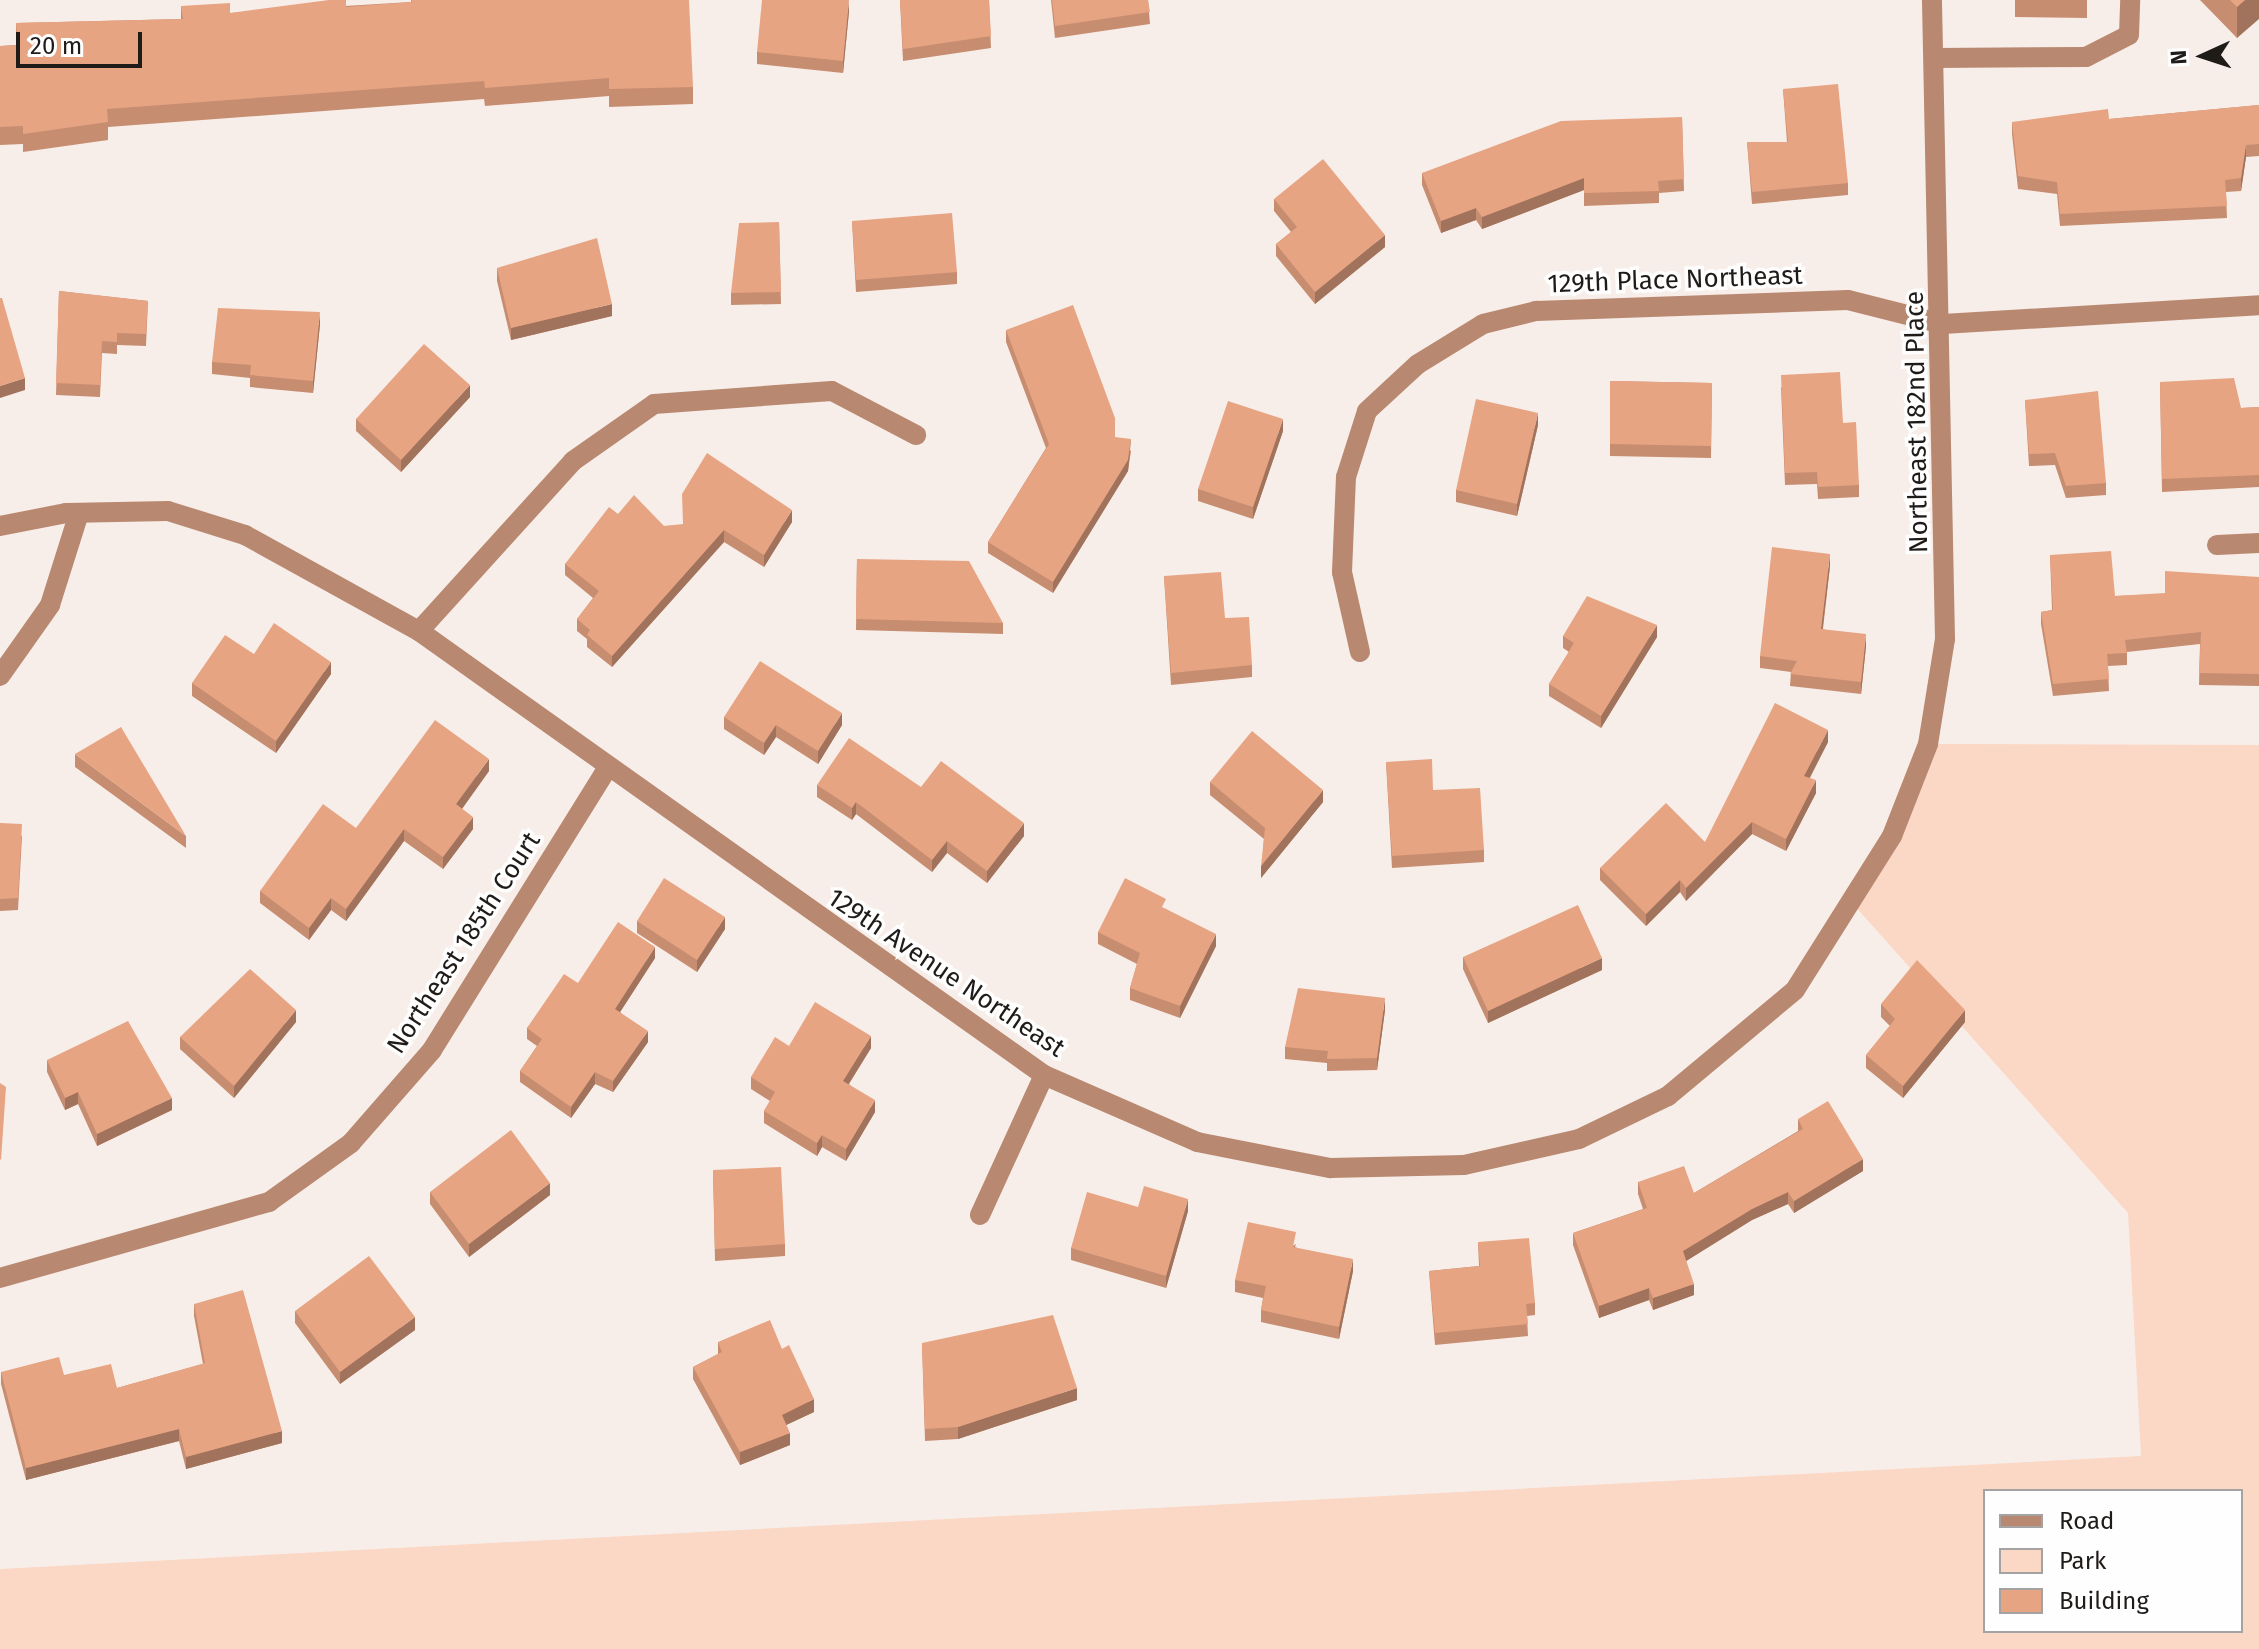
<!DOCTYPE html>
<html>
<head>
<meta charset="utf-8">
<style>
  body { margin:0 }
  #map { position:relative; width:2259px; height:1649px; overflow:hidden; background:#f8eee9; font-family:"Fira Sans",sans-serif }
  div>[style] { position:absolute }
  .green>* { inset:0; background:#fbd7c5 }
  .service>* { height:20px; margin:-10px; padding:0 10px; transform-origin:10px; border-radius:10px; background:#b98871 }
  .minor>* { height:20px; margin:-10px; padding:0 10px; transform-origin:10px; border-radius:10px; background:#b98871 }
  .wall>* { inset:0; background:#c78d71 }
  .shaded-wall>* { inset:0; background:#a2735c }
  .building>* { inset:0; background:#e7a483 }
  span { translate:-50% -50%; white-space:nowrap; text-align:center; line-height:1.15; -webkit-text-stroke:7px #fefefe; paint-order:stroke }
  .street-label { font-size:26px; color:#1f1b19 }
  .legend { position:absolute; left:1983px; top:1489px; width:260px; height:144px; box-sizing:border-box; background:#fefefe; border:2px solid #a5a3a2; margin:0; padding:10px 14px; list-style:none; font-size:24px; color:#1f1b19 }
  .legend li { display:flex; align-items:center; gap:16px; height:40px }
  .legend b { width:40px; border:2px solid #a5a3a2 }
  .north { position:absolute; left:2163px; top:16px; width:80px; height:80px; -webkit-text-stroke:6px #fefefe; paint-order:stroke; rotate:267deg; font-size:22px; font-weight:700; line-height:32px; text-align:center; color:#1f1b19 }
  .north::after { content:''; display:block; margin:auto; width:28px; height:36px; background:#1f1b19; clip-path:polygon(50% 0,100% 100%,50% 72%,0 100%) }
  .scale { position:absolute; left:16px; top:32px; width:126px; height:36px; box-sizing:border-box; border:4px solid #1f1b19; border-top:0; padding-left:10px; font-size:24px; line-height:28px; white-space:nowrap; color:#1f1b19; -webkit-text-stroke:6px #fefefe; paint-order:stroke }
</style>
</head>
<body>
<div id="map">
  <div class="green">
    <div style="clip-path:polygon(evenodd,1928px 744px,2259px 745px,2259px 1649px,0 1649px,0 1569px,2141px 1456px,2128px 1213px,1854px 905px,1928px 744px,1985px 1491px,2241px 1491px,2241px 1631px,1985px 1631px,1985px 1491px)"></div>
  </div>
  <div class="service">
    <div style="left:1934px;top:58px;width:152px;rotate:-0.4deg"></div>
    <div style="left:2086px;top:57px;width:48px;rotate:-27.1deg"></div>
    <div style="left:2129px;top:35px;width:35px;rotate:-88deg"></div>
    <div style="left:2217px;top:545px;width:42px;rotate:-2.7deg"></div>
  </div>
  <div class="minor">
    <div style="left:0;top:526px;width:67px;rotate:-11.1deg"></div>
    <div style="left:66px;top:513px;width:102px;rotate:-1.1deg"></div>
    <div style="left:168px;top:511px;width:81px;rotate:17.3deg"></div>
    <div style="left:245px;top:535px;width:199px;rotate:28.9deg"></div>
    <div style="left:419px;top:631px;width:767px;rotate:35.39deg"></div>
    <div style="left:1044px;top:1075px;width:167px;rotate:23.6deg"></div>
    <div style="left:1197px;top:1142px;width:136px;rotate:11.1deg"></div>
    <div style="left:1330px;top:1168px;width:134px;rotate:-1.3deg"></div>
    <div style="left:1464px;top:1165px;width:118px;rotate:-12.7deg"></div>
    <div style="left:1579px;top:1139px;width:99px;rotate:-25.8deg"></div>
    <div style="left:1668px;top:1096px;width:165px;rotate:-39.8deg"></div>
    <div style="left:1795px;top:990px;width:182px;rotate:-57.8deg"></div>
    <div style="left:1892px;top:836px;width:99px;rotate:-68.6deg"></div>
    <div style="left:1928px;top:744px;width:106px;rotate:-80.8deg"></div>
    <div style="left:1945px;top:639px;width:639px;rotate:-91.17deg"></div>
    <div style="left:419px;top:631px;width:229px;rotate:-47.8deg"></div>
    <div style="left:573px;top:461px;width:99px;rotate:-35.1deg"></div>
    <div style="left:654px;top:404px;width:178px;rotate:-4.2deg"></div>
    <div style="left:832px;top:391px;width:95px;rotate:27.6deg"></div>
    <div style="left:1360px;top:652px;width:82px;rotate:-102.7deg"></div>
    <div style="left:1342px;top:572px;width:95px;rotate:-87.6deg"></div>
    <div style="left:1346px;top:477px;width:69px;rotate:-72.3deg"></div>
    <div style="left:1367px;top:411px;width:69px;rotate:-42.7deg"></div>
    <div style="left:1418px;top:364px;width:76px;rotate:-31.6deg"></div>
    <div style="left:1483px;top:324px;width:55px;rotate:-13.8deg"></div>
    <div style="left:1536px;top:311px;width:312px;rotate:-2deg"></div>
    <div style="left:1848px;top:300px;width:98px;rotate:14.2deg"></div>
    <div style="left:1943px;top:324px;width:317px;rotate:-3.4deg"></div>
    <div style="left:0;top:676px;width:87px;rotate:-54.8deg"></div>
    <div style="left:50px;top:605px;width:96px;rotate:-72.5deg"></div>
    <div style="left:980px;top:1215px;width:154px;rotate:-65.4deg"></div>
    <div style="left:0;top:1278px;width:280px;rotate:-15.8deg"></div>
    <div style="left:269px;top:1202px;width:101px;rotate:-35.7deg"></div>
    <div style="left:351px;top:1143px;width:123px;rotate:-48.9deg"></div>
    <div style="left:432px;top:1050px;width:333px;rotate:-58.1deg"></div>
  </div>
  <div class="wall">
    <div style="clip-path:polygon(411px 0,693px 87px,693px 104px,609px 107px,609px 96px,485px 106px,484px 99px,108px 127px,108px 140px,23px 152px,23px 144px,0 145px,0 46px,16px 45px,16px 23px,181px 19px,181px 6px,230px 13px,411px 2px)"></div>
    <div style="clip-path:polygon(900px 0,989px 0,991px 48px,903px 61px)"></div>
    <div style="clip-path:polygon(1051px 0,1148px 0,1150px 24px,1055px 38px)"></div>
    <div style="clip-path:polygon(2015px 0,2087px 0,2087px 18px,2015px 17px)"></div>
    <div style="clip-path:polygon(2200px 0,2259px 0,2237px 38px)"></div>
    <div style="clip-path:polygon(849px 11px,843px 73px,757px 64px,757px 52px)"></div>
    <div style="clip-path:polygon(1783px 89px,1848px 183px,1848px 195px,1752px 204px,1747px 142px,1787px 142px)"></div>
    <div style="clip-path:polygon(2259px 105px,2259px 156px,2246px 157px,2241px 191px,2226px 192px,2227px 218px,2060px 226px,2057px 194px,2018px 189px,2012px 134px,2012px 122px,2109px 119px)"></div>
    <div style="clip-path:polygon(1682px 117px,1684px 191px,1659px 193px,1659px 203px,1584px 206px,1584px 190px,1482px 229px,1476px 220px,1441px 233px,1422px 185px,1422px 173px)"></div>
    <div style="clip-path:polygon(1274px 199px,1385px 247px,1315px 304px,1276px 256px,1276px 244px,1291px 232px,1274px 211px)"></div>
    <div style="clip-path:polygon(852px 221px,957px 272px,957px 284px,856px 292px)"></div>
    <div style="clip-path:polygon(779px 222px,781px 304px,731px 305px,731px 293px)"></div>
    <div style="clip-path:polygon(497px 268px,612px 316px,511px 340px,497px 281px)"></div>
    <div style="clip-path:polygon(59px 291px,148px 301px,146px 346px,117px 345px,117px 354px,102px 353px,100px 397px,56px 395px)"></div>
    <div style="clip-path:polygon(320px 324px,313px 393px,250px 387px,250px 378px,212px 374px,212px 362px)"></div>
    <div style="clip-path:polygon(1006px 330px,1115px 437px,1131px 451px,1128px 471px,1053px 593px,988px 553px,988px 542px,1046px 448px,1006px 342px)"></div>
    <div style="clip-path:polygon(1610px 381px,1712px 383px,1711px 458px,1610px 456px)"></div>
    <div style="clip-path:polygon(2160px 382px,2241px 408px,2259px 407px,2259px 487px,2162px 492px)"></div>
    <div style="clip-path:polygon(1781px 387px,1843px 423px,1859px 485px,1859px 497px,1818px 499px,1817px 484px,1785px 485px)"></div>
    <div style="clip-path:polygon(470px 397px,401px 472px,356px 431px,356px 419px)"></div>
    <div style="clip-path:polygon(2025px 400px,2106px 483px,2106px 495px,2066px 498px,2055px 465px,2029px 466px)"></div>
    <div style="clip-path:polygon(1538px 425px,1517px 516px,1456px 502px,1456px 490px)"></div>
    <div style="clip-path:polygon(1283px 431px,1253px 519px,1198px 501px,1198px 489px)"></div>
    <div style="clip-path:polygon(618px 514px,664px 526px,792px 522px,764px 567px,724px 542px,612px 667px,587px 647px,587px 639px,577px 631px,577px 619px,593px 598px,565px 575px,565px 564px)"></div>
    <div style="clip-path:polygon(2050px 555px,2115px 596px,2165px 594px,2259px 577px,2259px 686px,2199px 685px,2200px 644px,2127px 652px,2127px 665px,2108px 666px,2109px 691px,2053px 696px,2041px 624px,2041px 612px,2052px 610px)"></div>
    <div style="clip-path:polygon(857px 559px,1003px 623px,1003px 634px,856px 630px)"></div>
    <div style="clip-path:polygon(1830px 566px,1823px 629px,1866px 646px,1861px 694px,1790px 686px,1791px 672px,1760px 668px,1760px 656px)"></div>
    <div style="clip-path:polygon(1164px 576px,1225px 618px,1252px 665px,1252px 677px,1171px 685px)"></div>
    <div style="clip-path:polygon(1563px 636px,1657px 637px,1601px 728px,1549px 696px,1549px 684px,1569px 652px,1563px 648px)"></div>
    <div style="clip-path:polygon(254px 654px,331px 674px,276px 753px,192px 696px,192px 683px)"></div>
    <div style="clip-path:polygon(724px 717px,842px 725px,818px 764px,776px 737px,764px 755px,724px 729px)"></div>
    <div style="clip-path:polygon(1828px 742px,1810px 778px,1816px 793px,1786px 851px,1752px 834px,1686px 901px,1680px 892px,1646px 926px,1600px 880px,1600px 868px,1705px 842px)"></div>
    <div style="clip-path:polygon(75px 754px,186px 836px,186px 848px,75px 767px)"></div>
    <div style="clip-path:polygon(1386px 762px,1433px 790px,1484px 850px,1484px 862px,1392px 868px)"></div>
    <div style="clip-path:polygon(489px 771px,462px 809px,473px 829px,443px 869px,404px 841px,346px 921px,331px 910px,309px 940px,260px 903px,260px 891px,356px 828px)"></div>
    <div style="clip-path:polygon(1210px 782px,1323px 802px,1261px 878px,1264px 839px,1210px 795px)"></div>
    <div style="clip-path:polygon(817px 785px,921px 787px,1024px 836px,987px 883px,947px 853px,932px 872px,856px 814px,852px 820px,817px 797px)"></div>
    <div style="clip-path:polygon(0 823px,22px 836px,18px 910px,0 911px)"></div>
    <div style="clip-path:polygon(1166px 909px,1216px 946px,1180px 1018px,1130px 1000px,1130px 988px,1137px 964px,1098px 944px,1098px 932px)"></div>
    <div style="clip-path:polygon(637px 921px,725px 929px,697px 972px,637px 933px)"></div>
    <div style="clip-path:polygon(1463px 957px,1602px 970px,1488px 1023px,1463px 969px)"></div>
    <div style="clip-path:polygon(655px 958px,620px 1012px,648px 1042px,613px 1092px,595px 1084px,571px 1118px,520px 1082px,520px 1071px,537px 1046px,527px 1039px,527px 1028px,578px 983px)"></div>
    <div style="clip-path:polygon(1881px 1004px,1965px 1022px,1903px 1098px,1866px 1068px,1866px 1055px,1890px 1026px,1881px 1017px)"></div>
    <div style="clip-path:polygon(1385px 1010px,1377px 1070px,1327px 1071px,1327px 1063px,1285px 1059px,1285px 1047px)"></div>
    <div style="clip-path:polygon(296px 1022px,234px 1098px,180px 1049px,180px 1037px)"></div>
    <div style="clip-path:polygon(789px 1046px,871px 1048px,849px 1084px,875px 1112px,846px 1161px,822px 1147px,817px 1156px,764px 1123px,764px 1111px,770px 1101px,751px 1089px,751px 1077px)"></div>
    <div style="clip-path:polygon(47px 1060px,172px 1110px,97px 1146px,78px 1104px,65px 1110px,47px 1072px)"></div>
    <div style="clip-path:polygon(1798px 1119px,1863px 1171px,1794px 1213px,1788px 1204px,1752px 1220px,1686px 1261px,1694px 1295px,1653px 1310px,1649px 1300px,1599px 1318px,1573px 1245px,1573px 1233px,1643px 1209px,1638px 1194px,1638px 1182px,1694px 1193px,1798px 1131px)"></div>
    <div style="clip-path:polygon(713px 1170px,785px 1244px,785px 1256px,715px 1261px)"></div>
    <div style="clip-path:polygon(430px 1192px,550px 1195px,469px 1257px,430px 1204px)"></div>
    <div style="clip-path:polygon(1138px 1207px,1188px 1211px,1166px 1288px,1071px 1260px,1071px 1248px)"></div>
    <div style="clip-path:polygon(1478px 1242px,1535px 1303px,1535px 1315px,1527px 1316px,1528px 1336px,1435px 1345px,1429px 1271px,1479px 1266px)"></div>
    <div style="clip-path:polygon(1296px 1244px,1295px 1247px,1353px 1271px,1339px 1339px,1261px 1322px,1261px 1310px,1263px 1298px,1235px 1292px,1235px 1280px)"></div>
    <div style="clip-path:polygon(194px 1304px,282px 1443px,186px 1469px,179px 1441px,26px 1480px,1px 1384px,1px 1372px,64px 1375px,117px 1388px,203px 1364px,194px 1316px)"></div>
    <div style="clip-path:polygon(295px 1311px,415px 1330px,340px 1384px,295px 1323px)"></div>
    <div style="clip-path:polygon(718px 1342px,782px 1349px,814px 1412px,786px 1425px,790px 1445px,740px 1465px,693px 1379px,693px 1367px,718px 1354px)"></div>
    <div style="clip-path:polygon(922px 1343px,1077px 1400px,958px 1439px,925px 1441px)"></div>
  </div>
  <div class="shaded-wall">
    <div style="clip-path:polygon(849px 0,849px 11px,843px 73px,843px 61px)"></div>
    <div style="clip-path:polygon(2245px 0,2259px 0,2259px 19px,2237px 38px,2237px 7px)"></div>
    <div style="clip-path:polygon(2246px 145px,2246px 157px,2241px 191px,2241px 178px)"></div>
    <div style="clip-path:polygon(1584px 178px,1584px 190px,1482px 229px,1482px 217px)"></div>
    <div style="clip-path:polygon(1476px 208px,1476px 220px,1441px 233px,1441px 221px)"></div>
    <div style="clip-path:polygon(1385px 235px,1385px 247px,1315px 304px,1315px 292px)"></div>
    <div style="clip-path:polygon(612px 304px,612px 316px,511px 340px,511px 328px)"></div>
    <div style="clip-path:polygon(320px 312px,320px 324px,313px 393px,313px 381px)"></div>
    <div style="clip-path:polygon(25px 378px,25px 390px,0 398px,0 386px)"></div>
    <div style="clip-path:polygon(470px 385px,470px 397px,401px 472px,401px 460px)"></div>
    <div style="clip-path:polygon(1538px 413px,1538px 425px,1517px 516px,1517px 504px)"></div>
    <div style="clip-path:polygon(1283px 419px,1283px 431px,1253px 519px,1253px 507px)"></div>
    <div style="clip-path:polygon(1131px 439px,1128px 471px,1053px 593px,1053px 582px)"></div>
    <div style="clip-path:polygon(792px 510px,792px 522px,764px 567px,764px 555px)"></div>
    <div style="clip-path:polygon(724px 530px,724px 542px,612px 667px,612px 656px)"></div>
    <div style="clip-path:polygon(1830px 554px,1830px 566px,1821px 641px,1821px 629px)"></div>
    <div style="clip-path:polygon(1657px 625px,1657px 637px,1601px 728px,1601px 716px)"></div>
    <div style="clip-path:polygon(1866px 634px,1866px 646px,1861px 694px,1861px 682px)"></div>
    <div style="clip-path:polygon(331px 662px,331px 674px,276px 753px,276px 741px)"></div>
    <div style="clip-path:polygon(842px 713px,842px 725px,818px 764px,818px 751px)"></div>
    <div style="clip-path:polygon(776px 725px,776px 737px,764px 755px,764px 743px)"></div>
    <div style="clip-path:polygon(1828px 730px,1828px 742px,1804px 788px,1804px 776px)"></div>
    <div style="clip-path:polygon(489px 759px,489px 771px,456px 817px,456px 804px)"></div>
    <div style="clip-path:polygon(1816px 780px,1816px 793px,1786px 851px,1786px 839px)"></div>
    <div style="clip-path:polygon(1323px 790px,1323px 802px,1261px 878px,1261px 866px)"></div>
    <div style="clip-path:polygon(856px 802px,856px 814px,852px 820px,852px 808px)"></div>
    <div style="clip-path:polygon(473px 817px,473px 829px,443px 869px,443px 857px)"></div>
    <div style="clip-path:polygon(1752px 822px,1752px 834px,1686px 901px,1686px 888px)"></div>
    <div style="clip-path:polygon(1024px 823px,1024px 836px,987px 883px,987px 871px)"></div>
    <div style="clip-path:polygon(404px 829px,404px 841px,346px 921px,346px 909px)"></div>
    <div style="clip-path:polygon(947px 841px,947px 853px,932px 872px,932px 860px)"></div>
    <div style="clip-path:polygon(1680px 880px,1680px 892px,1646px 926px,1646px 914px)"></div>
    <div style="clip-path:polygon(331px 898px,331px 910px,309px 940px,309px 928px)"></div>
    <div style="clip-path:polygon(725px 917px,725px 929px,697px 972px,697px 960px)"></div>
    <div style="clip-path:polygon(1216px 934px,1216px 946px,1180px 1018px,1180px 1006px)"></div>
    <div style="clip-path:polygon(655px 947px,655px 958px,615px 1020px,615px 1009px)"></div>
    <div style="clip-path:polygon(1602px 958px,1602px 970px,1488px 1023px,1488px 1011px)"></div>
    <div style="clip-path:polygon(1385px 998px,1385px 1010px,1377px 1070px,1377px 1058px)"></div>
    <div style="clip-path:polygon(296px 1010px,296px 1022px,234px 1098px,234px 1086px)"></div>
    <div style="clip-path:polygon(1965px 1010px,1965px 1022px,1903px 1098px,1903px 1086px)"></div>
    <div style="clip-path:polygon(648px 1031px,648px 1042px,613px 1092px,613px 1081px)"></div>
    <div style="clip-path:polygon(871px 1036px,871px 1048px,843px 1093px,843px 1081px)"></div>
    <div style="clip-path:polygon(595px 1072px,595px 1084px,571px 1118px,571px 1107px)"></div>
    <div style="clip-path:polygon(78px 1092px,78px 1104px,65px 1110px,65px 1098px)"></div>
    <div style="clip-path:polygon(172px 1098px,172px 1110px,97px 1146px,97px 1134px)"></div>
    <div style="clip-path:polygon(875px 1100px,875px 1112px,846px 1161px,846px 1149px)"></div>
    <div style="clip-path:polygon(822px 1135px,822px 1147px,817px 1156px,817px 1143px)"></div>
    <div style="clip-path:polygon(1863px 1159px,1863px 1171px,1794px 1213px,1794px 1201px)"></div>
    <div style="clip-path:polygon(550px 1183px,550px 1195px,469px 1257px,469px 1244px)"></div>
    <div style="clip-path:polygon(1788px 1192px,1788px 1204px,1752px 1220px,1683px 1263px,1683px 1251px,1752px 1209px)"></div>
    <div style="clip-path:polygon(1188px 1199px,1188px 1211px,1166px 1288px,1166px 1276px)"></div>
    <div style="clip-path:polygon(1353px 1259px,1353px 1271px,1339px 1339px,1339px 1327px)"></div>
    <div style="clip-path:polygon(1694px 1284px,1694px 1295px,1653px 1310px,1653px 1298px)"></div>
    <div style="clip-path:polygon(1649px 1288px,1649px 1300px,1599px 1318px,1599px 1306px)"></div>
    <div style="clip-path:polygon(415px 1317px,415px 1330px,340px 1384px,340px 1372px)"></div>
    <div style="clip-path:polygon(1077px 1388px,1077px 1400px,958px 1439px,958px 1427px)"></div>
    <div style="clip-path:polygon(814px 1399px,814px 1412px,782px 1427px,782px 1415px)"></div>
    <div style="clip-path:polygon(179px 1429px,179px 1441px,26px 1480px,26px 1468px)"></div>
    <div style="clip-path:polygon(282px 1431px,282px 1443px,186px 1469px,186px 1457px)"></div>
    <div style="clip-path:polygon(790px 1433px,790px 1445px,740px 1465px,740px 1452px)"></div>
  </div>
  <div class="building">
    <div style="clip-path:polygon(329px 0,346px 0,346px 7px,412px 2px,412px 0,689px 0,693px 87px,609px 89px,609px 78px,485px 88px,484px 81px,107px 109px,108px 122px,23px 134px,23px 126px,0 127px,0 46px,18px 45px,16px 23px,183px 19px,181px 6px,230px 3px,230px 13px)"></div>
    <div style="clip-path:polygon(762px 0,849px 0,843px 61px,757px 52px)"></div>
    <div style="clip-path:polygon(900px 0,989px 0,991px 36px,903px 49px)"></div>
    <div style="clip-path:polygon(1052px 0,1148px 0,1150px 12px,1055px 26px)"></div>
    <div style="clip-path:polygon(2230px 0,2245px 0,2237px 7px)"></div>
    <div style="clip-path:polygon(1838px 84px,1848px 183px,1752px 192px,1747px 142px,1788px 142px,1783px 89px)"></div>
    <div style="clip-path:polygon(2259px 105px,2259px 144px,2246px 145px,2241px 178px,2225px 180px,2227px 206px,2060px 214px,2057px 182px,2018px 176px,2012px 122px,2108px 109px,2109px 119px)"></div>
    <div style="clip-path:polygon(1682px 117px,1684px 179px,1658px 181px,1659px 191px,1584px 193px,1584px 178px,1482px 217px,1476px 208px,1441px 221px,1422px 173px,1561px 121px)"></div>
    <div style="clip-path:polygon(1323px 159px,1385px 235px,1315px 292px,1276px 244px,1297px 227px,1274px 199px)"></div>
    <div style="clip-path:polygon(952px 213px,957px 272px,856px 280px,852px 221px)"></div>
    <div style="clip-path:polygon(779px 222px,781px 292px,731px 293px,739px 223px)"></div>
    <div style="clip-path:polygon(597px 238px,612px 304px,511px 328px,497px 268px)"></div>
    <div style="clip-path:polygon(59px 291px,148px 301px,146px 334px,117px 333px,117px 342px,102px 341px,100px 385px,56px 383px)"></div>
    <div style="clip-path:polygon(0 298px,2px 298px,25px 378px,0 386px)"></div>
    <div style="clip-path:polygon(1073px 305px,1115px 418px,1115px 437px,1131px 439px,1128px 460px,1053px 582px,988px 542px,1049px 444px,1006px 330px)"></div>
    <div style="clip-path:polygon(218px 308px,320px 312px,313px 381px,250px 375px,251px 365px,212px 362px)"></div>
    <div style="clip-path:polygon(424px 344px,470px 385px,401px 460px,356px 419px)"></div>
    <div style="clip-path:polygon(1840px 372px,1843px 423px,1856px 422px,1859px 485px,1818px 487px,1817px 472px,1785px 473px,1781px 375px)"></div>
    <div style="clip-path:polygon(2234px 378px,2241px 408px,2259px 407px,2259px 475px,2162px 479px,2160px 382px)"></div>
    <div style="clip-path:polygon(1610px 381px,1712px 383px,1711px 446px,1610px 444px)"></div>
    <div style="clip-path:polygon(2098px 391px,2106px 483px,2066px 486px,2055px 453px,2029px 454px,2025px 400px)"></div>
    <div style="clip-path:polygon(1476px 399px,1538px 413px,1517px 504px,1456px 490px)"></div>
    <div style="clip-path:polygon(1228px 401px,1283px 419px,1253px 507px,1198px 489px)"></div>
    <div style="clip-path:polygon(707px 453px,792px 510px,764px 555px,724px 530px,612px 656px,587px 635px,590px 630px,577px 619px,599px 591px,565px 564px,609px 507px,618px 514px,634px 495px,664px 526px,683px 524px,682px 494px)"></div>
    <div style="clip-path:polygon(1772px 547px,1830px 554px,1821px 629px,1866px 634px,1861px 682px,1790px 674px,1797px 661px,1760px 656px)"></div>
    <div style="clip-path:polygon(2111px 551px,2115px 596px,2165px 593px,2165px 571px,2259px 577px,2259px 674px,2199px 673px,2201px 632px,2125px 640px,2127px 653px,2107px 654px,2109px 679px,2053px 684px,2041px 612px,2053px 610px,2050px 555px)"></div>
    <div style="clip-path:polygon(857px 559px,969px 561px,1003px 623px,856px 619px)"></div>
    <div style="clip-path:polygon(1221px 572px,1225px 618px,1249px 617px,1252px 665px,1171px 673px,1164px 576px)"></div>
    <div style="clip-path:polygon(1587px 596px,1657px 625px,1601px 716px,1549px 684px,1574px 643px,1563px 636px)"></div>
    <div style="clip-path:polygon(274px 623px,331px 662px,276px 741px,192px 683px,225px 635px,254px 654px)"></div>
    <div style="clip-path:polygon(760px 661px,842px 713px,818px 751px,776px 725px,764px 743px,724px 717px)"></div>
    <div style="clip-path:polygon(1775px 703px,1828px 730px,1804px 776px,1816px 780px,1786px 839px,1752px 822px,1686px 888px,1680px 880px,1646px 914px,1600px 868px,1666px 803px,1705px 842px)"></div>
    <div style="clip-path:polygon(435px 720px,489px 759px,456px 804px,473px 817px,443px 857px,404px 829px,346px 909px,331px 898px,309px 928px,260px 891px,323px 804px,356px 828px)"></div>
    <div style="clip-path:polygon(121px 727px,186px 836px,75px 754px)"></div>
    <div style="clip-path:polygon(1252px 731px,1323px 790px,1261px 866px,1265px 828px,1210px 782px)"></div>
    <div style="clip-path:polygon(849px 738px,921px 787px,941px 761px,1024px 823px,987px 871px,947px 841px,932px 860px,856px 802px,852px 808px,817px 785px)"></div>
    <div style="clip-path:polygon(1432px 759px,1433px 790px,1480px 788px,1484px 850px,1392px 856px,1386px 762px)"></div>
    <div style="clip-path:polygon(0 823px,22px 824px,18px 898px,0 899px)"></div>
    <div style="clip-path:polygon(664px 878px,725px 917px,697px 960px,637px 921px)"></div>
    <div style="clip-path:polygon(1125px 878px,1166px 899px,1162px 907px,1216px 934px,1180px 1006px,1130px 988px,1140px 953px,1098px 932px)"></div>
    <div style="clip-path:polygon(1578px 905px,1602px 958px,1488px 1011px,1463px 957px)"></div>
    <div style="clip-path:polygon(618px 922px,655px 947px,615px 1009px,648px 1031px,613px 1081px,595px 1072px,571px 1107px,520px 1071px,542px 1039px,527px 1028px,564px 974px,578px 983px)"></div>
    <div style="clip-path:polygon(1917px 960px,1965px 1010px,1903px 1086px,1866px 1055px,1895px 1019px,1881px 1004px)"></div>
    <div style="clip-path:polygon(250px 969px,296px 1010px,234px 1086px,180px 1037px)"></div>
    <div style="clip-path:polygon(1298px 988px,1385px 998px,1377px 1058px,1327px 1059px,1328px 1051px,1285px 1047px)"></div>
    <div style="clip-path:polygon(815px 1002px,871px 1036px,843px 1081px,875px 1100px,846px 1149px,822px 1135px,817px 1143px,764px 1111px,775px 1092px,751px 1077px,775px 1037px,789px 1046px)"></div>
    <div style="clip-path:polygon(128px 1021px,172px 1098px,97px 1134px,78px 1092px,65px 1098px,47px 1060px)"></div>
    <div style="clip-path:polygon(0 1083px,6px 1087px,1px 1160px,0 1159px)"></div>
    <div style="clip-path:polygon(1828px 1101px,1863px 1159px,1794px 1201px,1788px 1192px,1752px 1209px,1683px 1251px,1694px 1284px,1653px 1298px,1649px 1288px,1599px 1306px,1573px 1233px,1647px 1208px,1638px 1182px,1684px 1166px,1694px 1193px,1803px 1129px,1798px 1119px)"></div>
    <div style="clip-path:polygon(511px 1130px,550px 1183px,469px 1244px,430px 1192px)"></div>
    <div style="clip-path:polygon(781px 1167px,785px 1244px,715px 1249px,713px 1170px)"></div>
    <div style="clip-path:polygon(1144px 1186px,1188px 1199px,1166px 1276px,1071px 1248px,1087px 1192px,1138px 1207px)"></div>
    <div style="clip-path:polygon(1248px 1222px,1296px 1232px,1293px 1247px,1353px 1259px,1339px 1327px,1261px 1310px,1266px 1286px,1235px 1280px)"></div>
    <div style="clip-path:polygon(1529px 1238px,1535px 1303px,1526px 1304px,1528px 1324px,1435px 1333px,1429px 1271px,1480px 1266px,1478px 1242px)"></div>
    <div style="clip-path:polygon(369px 1256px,415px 1317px,340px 1372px,295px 1311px)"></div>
    <div style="clip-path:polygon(243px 1290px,282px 1431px,186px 1457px,179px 1429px,26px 1468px,1px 1372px,59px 1357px,64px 1375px,111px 1364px,117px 1388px,205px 1363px,194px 1304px)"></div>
    <div style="clip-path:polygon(1053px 1315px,1077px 1388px,958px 1427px,925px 1429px,922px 1343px)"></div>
    <div style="clip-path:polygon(770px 1320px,782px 1349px,789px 1345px,814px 1399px,782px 1415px,790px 1433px,740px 1452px,693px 1367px,722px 1352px,718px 1342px)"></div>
  </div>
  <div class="street-label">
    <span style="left:1675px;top:280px;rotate:-2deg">129th Place Northeast</span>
    <span style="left:1917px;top:422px;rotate:-91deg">Northeast 182nd Place</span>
    <span style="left:464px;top:943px;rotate:-57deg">Northeast 185th Court</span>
    <span style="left:946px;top:973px;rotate:34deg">129th Avenue Northeast</span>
  </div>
  <ul class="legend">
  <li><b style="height:10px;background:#b98871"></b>Road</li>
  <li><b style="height:22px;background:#fbd7c5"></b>Park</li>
  <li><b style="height:22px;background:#e7a483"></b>Building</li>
  </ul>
  <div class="north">N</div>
  <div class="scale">20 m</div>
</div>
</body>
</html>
